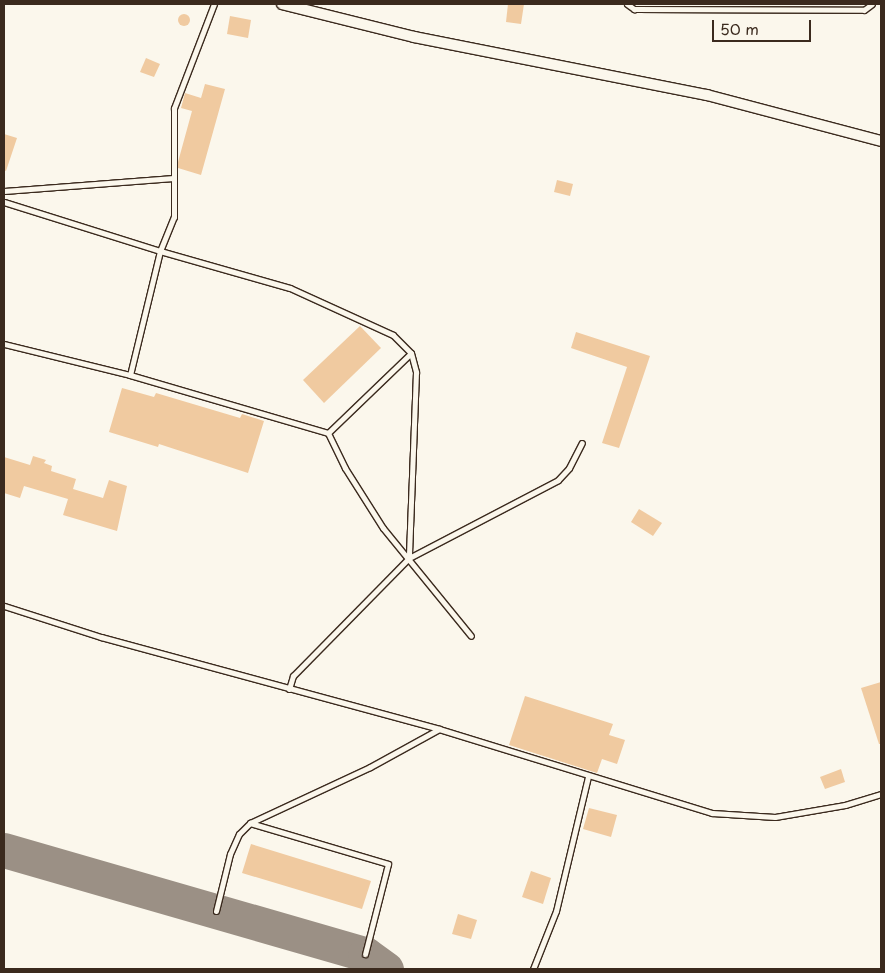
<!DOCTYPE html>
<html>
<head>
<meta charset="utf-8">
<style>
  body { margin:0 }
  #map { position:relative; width:885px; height:973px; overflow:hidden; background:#fbf7ec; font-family:"Playpen Sans",sans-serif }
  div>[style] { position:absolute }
  .taxiway>* { height:35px; margin:-17.5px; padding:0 17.5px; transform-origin:17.5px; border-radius:17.5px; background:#9b9085 }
  .building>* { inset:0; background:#f0caa0 }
  .round { border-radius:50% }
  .roads { filter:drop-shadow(1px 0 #3b2a1e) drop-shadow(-1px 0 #3b2a1e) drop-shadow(0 1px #3b2a1e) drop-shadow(0 -1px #3b2a1e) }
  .service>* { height:5px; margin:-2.5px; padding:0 2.5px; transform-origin:2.5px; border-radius:2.5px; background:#fbf7ec }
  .minor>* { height:10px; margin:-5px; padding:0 5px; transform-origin:5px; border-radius:5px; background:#fbf7ec }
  span { translate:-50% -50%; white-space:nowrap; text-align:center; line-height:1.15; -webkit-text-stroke:4px #fbf7ec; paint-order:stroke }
  .frame { position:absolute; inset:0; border:5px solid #3b2a1e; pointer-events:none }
  .scale { position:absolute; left:712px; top:20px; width:99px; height:22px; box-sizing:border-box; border:2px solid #3b2a1e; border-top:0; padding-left:6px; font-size:15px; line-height:18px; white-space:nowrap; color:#3b2a1e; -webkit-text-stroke:4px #fbf7ec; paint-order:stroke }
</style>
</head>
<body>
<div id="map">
  <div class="taxiway">
    <div style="left:4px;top:850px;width:376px;rotate:16.1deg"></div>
    <div style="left:365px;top:954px;width:26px;rotate:36deg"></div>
  </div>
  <div class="building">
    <div style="clip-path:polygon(508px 4px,524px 4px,521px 24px,506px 22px)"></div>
    <div class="round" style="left:178px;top:14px;width:12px;height:12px"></div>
    <div style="clip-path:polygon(230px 16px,251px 20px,248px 38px,227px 34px)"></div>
    <div style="clip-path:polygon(146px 58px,160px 64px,154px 77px,140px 72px)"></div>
    <div style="clip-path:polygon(205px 84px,225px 89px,201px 175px,178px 168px,178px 162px,192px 111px,181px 108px,185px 93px,201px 98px)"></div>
    <div style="clip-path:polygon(4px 134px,17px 138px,6px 171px,4px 170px)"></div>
    <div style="clip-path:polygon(557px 180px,573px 184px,570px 196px,554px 192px)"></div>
    <div style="clip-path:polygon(360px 326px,381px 348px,324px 403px,303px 380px)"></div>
    <div style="clip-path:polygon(576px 332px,650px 356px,619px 448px,602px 443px,627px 367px,571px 348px)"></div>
    <div style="clip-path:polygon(122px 388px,154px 397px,156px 393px,240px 418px,242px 414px,264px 421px,248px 473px,159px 444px,158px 447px,109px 432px)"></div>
    <div style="clip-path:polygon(33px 456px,46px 460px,44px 463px,52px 466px,51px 471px,76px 479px,73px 489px,103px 498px,109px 480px,127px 486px,117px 531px,63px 515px,68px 499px,24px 486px,20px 498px,4px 493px,4px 457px,30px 465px)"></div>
    <div style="clip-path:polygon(639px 509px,662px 523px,653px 536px,631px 522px)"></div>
    <div style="clip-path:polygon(881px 682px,881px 744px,879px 744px,861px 688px)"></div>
    <div style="clip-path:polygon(525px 696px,613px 724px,609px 735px,625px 740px,617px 764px,602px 759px,597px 773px,509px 745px)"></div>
    <div style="clip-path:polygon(841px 769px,845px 782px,825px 789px,820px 777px)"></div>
    <div style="clip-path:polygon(589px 808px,617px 815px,611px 837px,583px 829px)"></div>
    <div style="clip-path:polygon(251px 844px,371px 881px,362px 909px,242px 873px)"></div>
    <div style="clip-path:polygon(531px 871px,551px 878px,543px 904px,522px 897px)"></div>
    <div style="clip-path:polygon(458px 914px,477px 920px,471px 939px,452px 934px)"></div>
  </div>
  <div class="roads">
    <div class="service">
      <div style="left:627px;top:4px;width:9px;rotate:36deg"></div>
      <div style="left:634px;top:9px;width:230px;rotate:0.2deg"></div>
      <div style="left:864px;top:10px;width:10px;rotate:-37deg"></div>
      <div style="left:4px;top:191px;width:170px;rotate:-4.4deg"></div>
      <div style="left:4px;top:202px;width:164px;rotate:17.4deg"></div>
      <div style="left:160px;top:251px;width:135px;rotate:15.9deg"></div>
      <div style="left:290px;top:288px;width:113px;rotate:24.5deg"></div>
      <div style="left:393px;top:335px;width:25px;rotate:45deg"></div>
      <div style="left:411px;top:353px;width:20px;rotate:75deg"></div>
      <div style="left:416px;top:372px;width:186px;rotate:92.2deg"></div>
      <div style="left:4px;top:344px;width:130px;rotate:13.8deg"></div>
      <div style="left:130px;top:375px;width:206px;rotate:16.3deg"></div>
      <div style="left:328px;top:433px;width:39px;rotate:64deg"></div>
      <div style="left:345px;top:468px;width:71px;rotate:57.7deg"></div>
      <div style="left:383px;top:528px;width:139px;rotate:50.8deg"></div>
      <div style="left:130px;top:375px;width:128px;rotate:-76.4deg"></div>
      <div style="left:160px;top:251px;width:37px;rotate:-68deg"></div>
      <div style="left:174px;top:217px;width:109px;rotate:-90deg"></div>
      <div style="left:174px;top:108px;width:111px;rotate:-69deg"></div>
      <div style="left:328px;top:433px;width:115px;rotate:-43.9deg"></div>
      <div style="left:4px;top:606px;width:102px;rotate:17.7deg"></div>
      <div style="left:101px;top:637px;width:350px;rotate:15.2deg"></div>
      <div style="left:439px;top:729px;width:286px;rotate:17.1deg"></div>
      <div style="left:712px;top:813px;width:63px;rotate:3.6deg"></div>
      <div style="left:775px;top:817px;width:71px;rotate:-9.7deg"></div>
      <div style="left:845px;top:805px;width:38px;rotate:-17deg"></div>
      <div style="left:289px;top:689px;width:14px;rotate:-73deg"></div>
      <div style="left:293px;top:676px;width:165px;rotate:-45.5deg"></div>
      <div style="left:409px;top:558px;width:168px;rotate:-27.6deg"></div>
      <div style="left:558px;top:480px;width:16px;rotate:-47deg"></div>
      <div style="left:569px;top:468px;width:28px;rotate:-63deg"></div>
      <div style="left:250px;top:823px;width:144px;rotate:16.5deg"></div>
      <div style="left:388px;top:864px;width:93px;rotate:104.3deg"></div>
      <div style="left:216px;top:911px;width:59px;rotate:-76.2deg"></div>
      <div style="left:230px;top:854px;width:22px;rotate:-66deg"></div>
      <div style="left:239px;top:834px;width:16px;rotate:-45deg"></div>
      <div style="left:250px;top:823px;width:132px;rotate:-25deg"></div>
      <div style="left:370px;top:767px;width:79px;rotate:-28.8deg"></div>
      <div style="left:533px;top:969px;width:62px;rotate:-68.4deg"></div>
      <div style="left:556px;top:911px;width:138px;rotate:-76.6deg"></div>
    </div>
    <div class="minor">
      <div style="left:282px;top:4px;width:136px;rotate:14deg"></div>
      <div style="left:414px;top:37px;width:299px;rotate:11.2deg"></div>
      <div style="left:707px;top:95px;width:180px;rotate:14.8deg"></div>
    </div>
  </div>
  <div class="frame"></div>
  <div class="scale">50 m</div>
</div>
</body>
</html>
